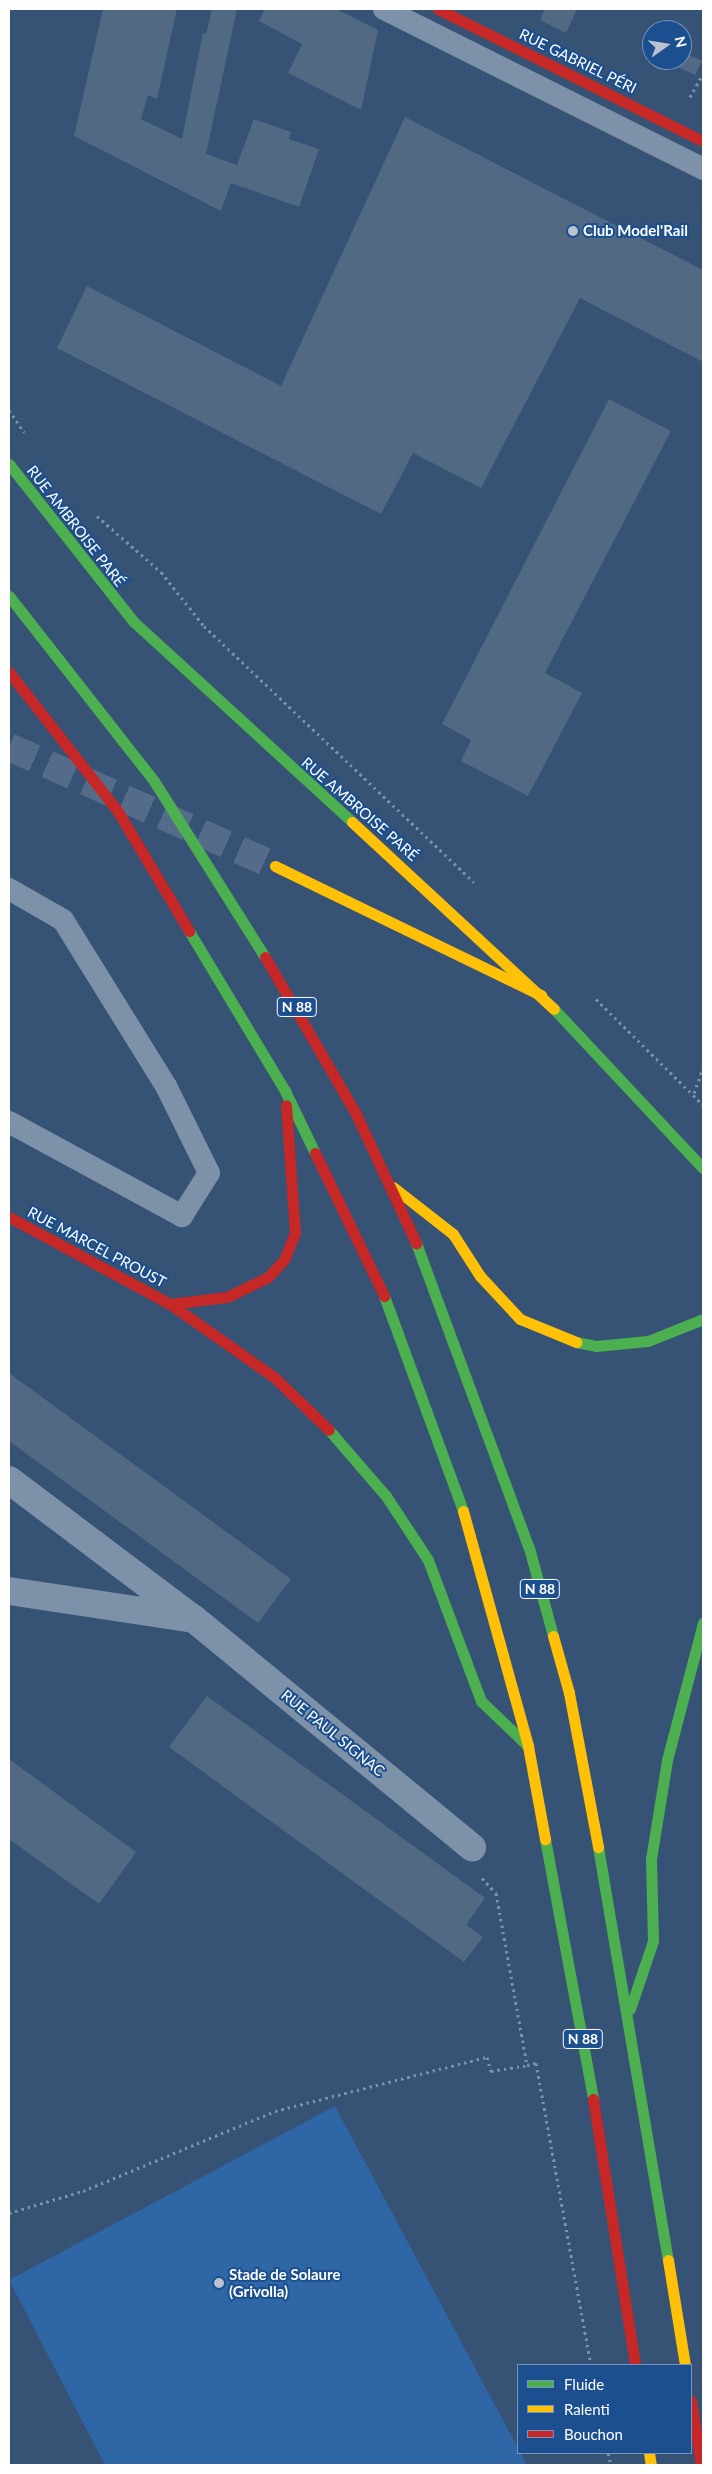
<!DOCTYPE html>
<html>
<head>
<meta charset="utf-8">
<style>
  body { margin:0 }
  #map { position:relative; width:712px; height:2474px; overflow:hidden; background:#365274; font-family:Lato,sans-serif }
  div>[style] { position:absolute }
  .green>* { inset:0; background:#2f66a5 }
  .building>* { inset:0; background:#526984 }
  .highway-tunnel>* { height:28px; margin-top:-14px; transform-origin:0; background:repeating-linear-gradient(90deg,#546c89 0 28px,transparent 0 42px) }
  .path>* { height:3px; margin-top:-1.5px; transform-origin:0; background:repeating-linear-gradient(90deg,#7d92a8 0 2.5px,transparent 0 6.5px) }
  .lane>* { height:22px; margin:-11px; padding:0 11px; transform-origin:11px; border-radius:11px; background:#7d92a8 }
  .street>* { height:28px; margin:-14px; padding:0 14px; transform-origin:14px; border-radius:14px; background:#7d92a8 }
  .fast>* { height:11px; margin:-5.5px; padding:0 5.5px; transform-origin:5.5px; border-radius:5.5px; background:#4caf50 }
  .slow>* { height:11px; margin:-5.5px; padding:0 5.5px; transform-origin:5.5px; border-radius:5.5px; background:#ffc107 }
  .jam>* { height:11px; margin:-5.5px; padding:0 5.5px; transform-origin:5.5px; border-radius:5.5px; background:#c62828 }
  .dots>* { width:14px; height:14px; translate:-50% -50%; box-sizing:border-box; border:2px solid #1b4f8f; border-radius:50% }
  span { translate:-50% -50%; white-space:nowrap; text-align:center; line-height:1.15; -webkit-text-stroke:4px #1b4f8f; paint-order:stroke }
  .shield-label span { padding:1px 4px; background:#1b4f8f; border:1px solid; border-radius:4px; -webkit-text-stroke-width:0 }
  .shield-label { font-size:14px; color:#fff; font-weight:700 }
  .street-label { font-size:15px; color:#fff }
  .poi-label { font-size:15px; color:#fff; font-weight:700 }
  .left { translate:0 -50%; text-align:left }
  .frame { position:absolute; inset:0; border:10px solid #fff; pointer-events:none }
  .legend { position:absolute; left:517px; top:2364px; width:175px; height:90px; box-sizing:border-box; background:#1b4f8f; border:1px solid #7695bc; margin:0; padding:6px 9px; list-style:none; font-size:15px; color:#fff }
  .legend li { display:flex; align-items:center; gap:10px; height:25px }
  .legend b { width:25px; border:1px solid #7695bc }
  .north { position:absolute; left:642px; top:20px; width:50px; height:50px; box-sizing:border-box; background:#1b4f8f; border:1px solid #7695bc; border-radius:50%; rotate:77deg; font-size:14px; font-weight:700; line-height:20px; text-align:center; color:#fff }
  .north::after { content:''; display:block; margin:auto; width:18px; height:22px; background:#b9c2ce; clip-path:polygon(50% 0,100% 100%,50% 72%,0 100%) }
</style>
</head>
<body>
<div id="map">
  <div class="green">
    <div style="clip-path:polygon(335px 2106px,527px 2465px,105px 2465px,9px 2280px)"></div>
  </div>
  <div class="building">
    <div style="clip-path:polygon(103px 9px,177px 9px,157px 99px,148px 95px,141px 119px,182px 139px,203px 33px,206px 34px,212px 9px,237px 9px,206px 154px,237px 165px,254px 119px,291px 132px,289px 139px,319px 149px,299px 207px,231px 183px,221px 211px,74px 136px)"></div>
    <div style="clip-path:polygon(265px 9px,336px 9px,378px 30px,361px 110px,288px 73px,302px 44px,259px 21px)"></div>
    <div style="clip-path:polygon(545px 9px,577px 9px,566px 33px,540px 20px)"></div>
    <div style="clip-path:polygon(682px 52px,702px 61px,695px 75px,667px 62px,682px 60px)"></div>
    <div style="clip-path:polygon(405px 117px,703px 270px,703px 362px,580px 298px,481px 488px,413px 453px,381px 514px,57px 348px,87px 286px,281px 386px)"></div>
    <div style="clip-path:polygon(609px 399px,671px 431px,545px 673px,582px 693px,528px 796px,461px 761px,471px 740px,442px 724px)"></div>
    <div style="clip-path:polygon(9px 1373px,291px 1579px,258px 1623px,9px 1441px)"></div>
    <div style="clip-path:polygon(207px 1696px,485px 1898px,466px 1925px,483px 1937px,464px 1962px,169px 1747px)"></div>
    <div style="clip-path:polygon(9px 1759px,136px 1852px,99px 1904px,9px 1839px)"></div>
  </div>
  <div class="highway-tunnel">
    <div style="left:9px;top:747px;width:291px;rotate:24.1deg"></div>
  </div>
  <div class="path">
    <div style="left:690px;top:97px;width:26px;rotate:-61deg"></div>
    <div style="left:9px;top:410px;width:27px;rotate:56deg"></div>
    <div style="left:97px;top:516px;width:85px;rotate:41.2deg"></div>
    <div style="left:161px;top:572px;width:69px;rotate:51.5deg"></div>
    <div style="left:204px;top:626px;width:372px;rotate:43.5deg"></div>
    <div style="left:596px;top:999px;width:151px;rotate:44.7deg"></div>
    <div style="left:694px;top:1093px;width:27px;rotate:-70deg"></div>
    <div style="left:482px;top:1878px;width:21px;rotate:47deg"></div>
    <div style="left:496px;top:1893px;width:175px;rotate:79.8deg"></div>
    <div style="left:527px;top:2065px;width:9px;rotate:-13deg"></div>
    <div style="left:536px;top:2063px;width:307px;rotate:79.7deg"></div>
    <div style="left:9px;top:2213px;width:77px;rotate:-16.6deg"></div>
    <div style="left:83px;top:2191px;width:208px;rotate:-22.6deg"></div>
    <div style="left:275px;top:2111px;width:219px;rotate:-14.3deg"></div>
    <div style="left:487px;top:2057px;width:15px;rotate:74deg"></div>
    <div style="left:491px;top:2071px;width:36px;rotate:-9deg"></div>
    <div style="left:608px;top:2453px;width:12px;rotate:76deg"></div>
  </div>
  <div class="lane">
    <div style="left:384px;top:9px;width:357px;rotate:26.6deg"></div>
    <div style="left:9px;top:889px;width:62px;rotate:29.9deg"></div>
    <div style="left:63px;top:920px;width:195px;rotate:58.2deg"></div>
    <div style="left:166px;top:1086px;width:97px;rotate:63.7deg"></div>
    <div style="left:209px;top:1173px;width:51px;rotate:122.1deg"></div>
    <div style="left:182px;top:1216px;width:197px;rotate:-151.5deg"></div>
  </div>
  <div class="street">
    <div style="left:9px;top:1480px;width:228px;rotate:37deg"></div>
    <div style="left:9px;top:1591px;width:187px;rotate:8.6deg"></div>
    <div style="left:194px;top:1619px;width:360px;rotate:39.4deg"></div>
  </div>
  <div class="fast">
    <div style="left:9px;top:464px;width:201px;rotate:51.7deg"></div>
    <div style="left:134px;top:622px;width:296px;rotate:42.5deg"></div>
    <div style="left:9px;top:596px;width:235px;rotate:51.9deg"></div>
    <div style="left:154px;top:781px;width:208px;rotate:57.8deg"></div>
    <div style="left:189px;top:931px;width:187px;rotate:59deg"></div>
    <div style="left:285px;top:1091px;width:69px;rotate:64.2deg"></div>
    <div style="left:554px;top:1009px;width:218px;rotate:46.9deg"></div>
    <div style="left:416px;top:1243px;width:325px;rotate:69.7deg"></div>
    <div style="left:529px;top:1548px;width:91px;rotate:74.7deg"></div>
    <div style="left:384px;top:1296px;width:229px;rotate:69.8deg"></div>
    <div style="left:576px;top:1342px;width:20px;rotate:11deg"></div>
    <div style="left:596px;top:1346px;width:52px;rotate:-5.5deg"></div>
    <div style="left:648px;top:1341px;width:59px;rotate:-21.8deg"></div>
    <div style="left:329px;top:1430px;width:87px;rotate:49.2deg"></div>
    <div style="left:386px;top:1496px;width:77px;rotate:56.7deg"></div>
    <div style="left:428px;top:1560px;width:151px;rotate:69.4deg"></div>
    <div style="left:481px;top:1701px;width:65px;rotate:43.8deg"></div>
    <div style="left:545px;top:1839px;width:264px;rotate:79.5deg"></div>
    <div style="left:598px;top:1847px;width:419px;rotate:80.4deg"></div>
    <div style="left:630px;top:2009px;width:72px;rotate:-71.3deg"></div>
    <div style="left:653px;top:1941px;width:82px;rotate:-91.4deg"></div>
    <div style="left:651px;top:1859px;width:100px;rotate:-80.8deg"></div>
    <div style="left:667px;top:1760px;width:142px;rotate:-75.3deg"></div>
  </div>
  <div class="slow">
    <div style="left:352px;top:822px;width:275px;rotate:42.8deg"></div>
    <div style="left:275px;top:866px;width:296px;rotate:25.9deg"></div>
    <div style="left:393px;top:1187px;width:76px;rotate:38.1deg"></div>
    <div style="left:453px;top:1234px;width:50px;rotate:57.3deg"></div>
    <div style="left:480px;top:1276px;width:59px;rotate:47.1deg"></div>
    <div style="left:520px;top:1319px;width:61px;rotate:22.3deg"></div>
    <div style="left:463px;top:1511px;width:244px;rotate:74.5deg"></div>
    <div style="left:528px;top:1746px;width:95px;rotate:79.6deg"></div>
    <div style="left:553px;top:1636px;width:59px;rotate:74.3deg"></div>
    <div style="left:569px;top:1693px;width:157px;rotate:79.3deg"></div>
    <div style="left:668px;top:2260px;width:106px;rotate:80.8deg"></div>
    <div style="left:649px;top:2453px;width:12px;rotate:81deg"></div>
  </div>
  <div class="jam">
    <div style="left:438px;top:9px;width:296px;rotate:26.5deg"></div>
    <div style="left:9px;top:672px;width:175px;rotate:52deg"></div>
    <div style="left:117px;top:810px;width:141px;rotate:59.2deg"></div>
    <div style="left:265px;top:957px;width:179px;rotate:59.9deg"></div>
    <div style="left:355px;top:1112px;width:145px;rotate:65deg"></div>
    <div style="left:315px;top:1153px;width:159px;rotate:64.2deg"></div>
    <div style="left:9px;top:1217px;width:183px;rotate:28.4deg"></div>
    <div style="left:170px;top:1304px;width:127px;rotate:35.1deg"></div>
    <div style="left:274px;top:1377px;width:76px;rotate:43.9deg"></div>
    <div style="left:170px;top:1304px;width:57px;rotate:-7deg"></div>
    <div style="left:227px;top:1297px;width:46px;rotate:-26deg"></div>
    <div style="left:268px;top:1277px;width:23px;rotate:-47deg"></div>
    <div style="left:284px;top:1260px;width:29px;rotate:-68deg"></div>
    <div style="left:295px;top:1233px;width:128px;rotate:-94deg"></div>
    <div style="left:593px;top:2099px;width:269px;rotate:81deg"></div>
    <div style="left:691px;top:2401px;width:65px;rotate:81.1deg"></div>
  </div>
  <div class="dots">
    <div style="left:573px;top:231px;background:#b9c2ce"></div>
    <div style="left:219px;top:2283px;background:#b9c2ce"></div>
  </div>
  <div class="shield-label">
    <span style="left:297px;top:1007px">N 88</span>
    <span style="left:540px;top:1589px">N 88</span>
    <span style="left:583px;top:2039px">N 88</span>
  </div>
  <div class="street-label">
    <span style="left:578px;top:61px;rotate:26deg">RUE GABRIEL PÉRI</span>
    <span style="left:76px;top:526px;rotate:52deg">RUE AMBROISE PARÉ</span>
    <span style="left:360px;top:809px;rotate:41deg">RUE AMBROISE PARÉ</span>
    <span style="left:97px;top:1247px;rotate:28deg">RUE MARCEL PROUST</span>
    <span style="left:333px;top:1733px;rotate:39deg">RUE PAUL SIGNAC</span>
  </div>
  <div class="poi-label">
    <span class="left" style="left:583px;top:231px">Club Model'Rail</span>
    <span class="left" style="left:229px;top:2283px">Stade de Solaure<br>(Grivolla)</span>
  </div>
  <div class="frame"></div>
  <ul class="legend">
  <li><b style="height:6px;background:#4caf50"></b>Fluide</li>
  <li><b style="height:6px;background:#ffc107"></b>Ralenti</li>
  <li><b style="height:6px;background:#c62828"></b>Bouchon</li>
  </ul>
  <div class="north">N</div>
</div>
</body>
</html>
